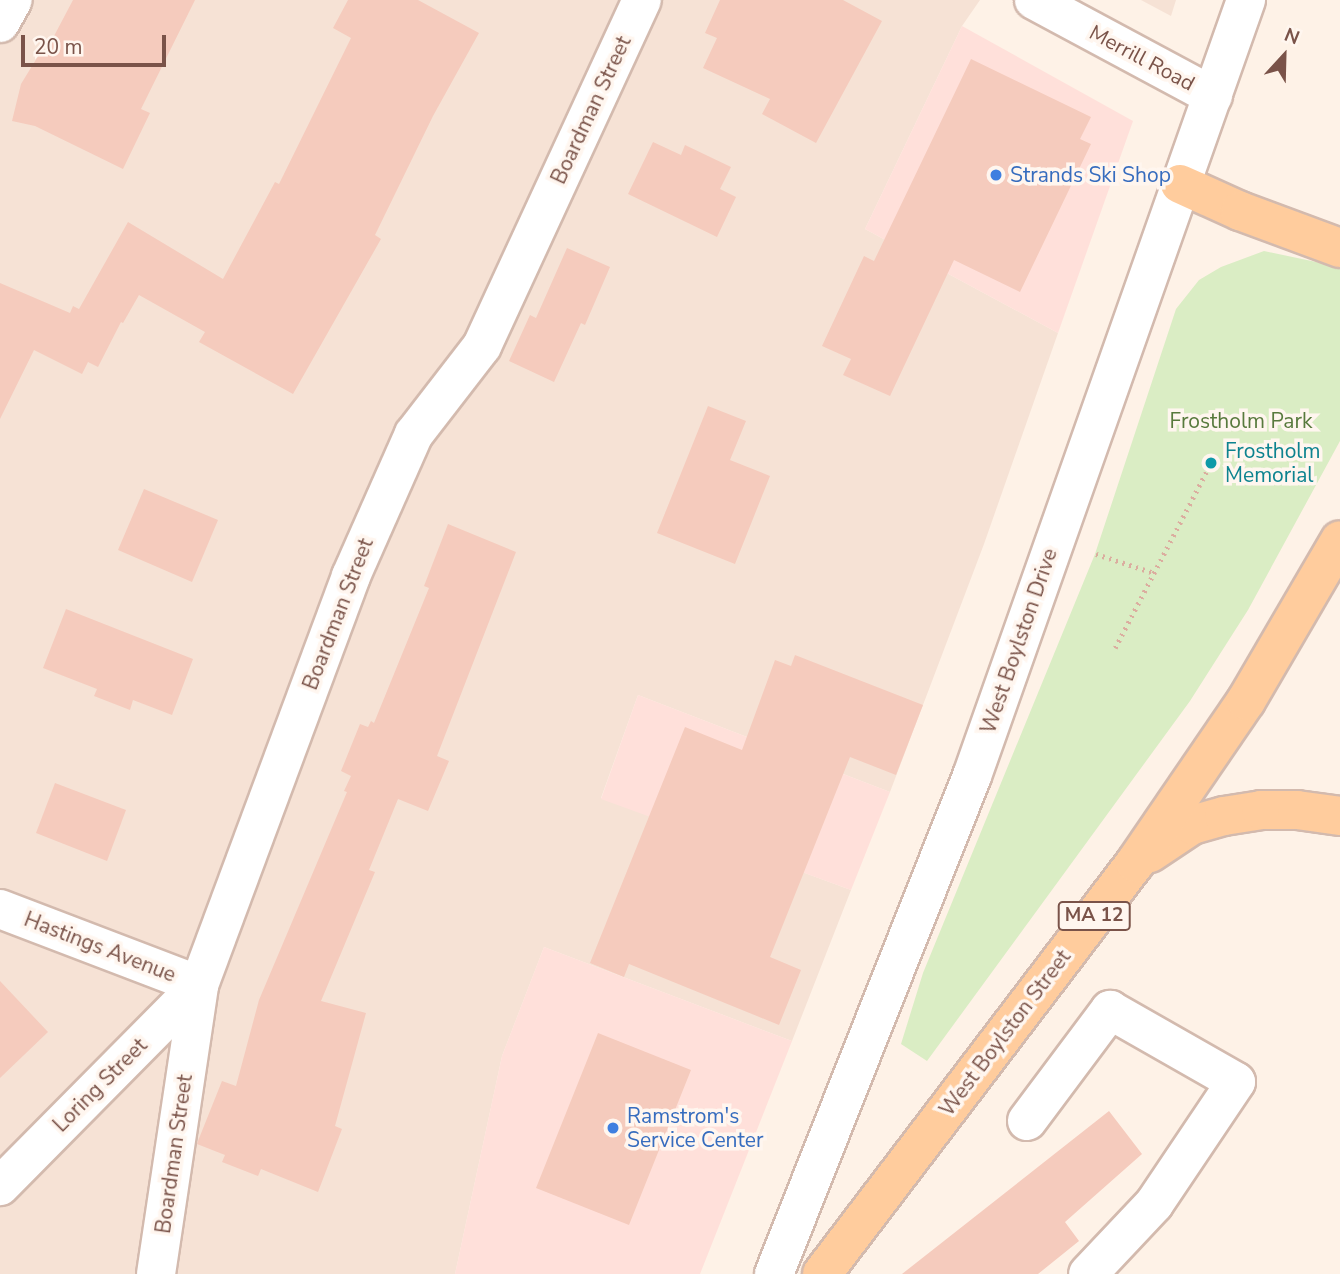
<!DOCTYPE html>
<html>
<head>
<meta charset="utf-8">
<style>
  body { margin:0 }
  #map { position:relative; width:1340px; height:1274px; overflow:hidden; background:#fef2e7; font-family:"Nunito Sans",sans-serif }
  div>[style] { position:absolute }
  .residential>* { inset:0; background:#f6e2d5 }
  .commercial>* { inset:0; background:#ffe0da }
  .green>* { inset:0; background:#daedc4 }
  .building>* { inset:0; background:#f5cbbd }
  .path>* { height:4.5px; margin-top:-2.25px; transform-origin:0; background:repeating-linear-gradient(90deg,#dbad9f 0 2px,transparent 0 7px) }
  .roads { filter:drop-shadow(2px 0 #d3baae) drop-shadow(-2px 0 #d3baae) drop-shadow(0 2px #d3baae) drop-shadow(0 -2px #d3baae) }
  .minor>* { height:38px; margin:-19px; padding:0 19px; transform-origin:19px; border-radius:19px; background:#fff }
  .major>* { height:38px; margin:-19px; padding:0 19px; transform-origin:19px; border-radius:19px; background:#ffcc9d }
  .dots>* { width:19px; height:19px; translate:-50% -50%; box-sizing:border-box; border:4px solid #fff6ef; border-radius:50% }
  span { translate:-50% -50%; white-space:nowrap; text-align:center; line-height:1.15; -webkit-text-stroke:7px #fff6ef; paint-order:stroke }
  .shield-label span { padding:2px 5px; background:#fff6ef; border:2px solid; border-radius:5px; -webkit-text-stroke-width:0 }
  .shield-label { font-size:19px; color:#7a5349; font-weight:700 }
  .street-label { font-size:21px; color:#7a5349 }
  .shop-label { font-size:21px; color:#366cbe }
  .left { translate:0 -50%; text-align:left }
  .park-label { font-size:21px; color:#587a3d }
  .culture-label { font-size:21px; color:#0d838f }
  .north { position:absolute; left:1249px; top:21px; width:70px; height:70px; -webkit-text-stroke:5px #fff6ef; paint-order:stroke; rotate:22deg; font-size:19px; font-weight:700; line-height:28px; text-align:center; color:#7a5349 }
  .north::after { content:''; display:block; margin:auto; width:24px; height:32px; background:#7a5349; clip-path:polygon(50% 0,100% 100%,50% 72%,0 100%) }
  .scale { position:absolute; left:21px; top:35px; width:145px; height:32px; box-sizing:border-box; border:4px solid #7a5349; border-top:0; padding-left:9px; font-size:21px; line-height:24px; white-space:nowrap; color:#7a5349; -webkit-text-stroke:5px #fff6ef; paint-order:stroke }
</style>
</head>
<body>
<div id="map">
  <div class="residential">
    <div style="clip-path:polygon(0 0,980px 0,962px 26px,865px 229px,1058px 333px,984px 544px,890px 792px,638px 695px,601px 798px,851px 890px,792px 1041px,544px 947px,502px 1056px,455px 1274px,0 1274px)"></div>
    <div style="clip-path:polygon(1141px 0,1176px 0,1171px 16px)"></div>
  </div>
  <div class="commercial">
    <div style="clip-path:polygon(962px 26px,1133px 121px,1058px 333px,865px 229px)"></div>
    <div style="clip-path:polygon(638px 695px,890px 792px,851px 890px,601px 799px)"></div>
    <div style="clip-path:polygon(544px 947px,792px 1041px,700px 1274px,455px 1274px,502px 1056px)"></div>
  </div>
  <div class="green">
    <div style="clip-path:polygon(1264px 251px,1340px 267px,1340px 441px,1248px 610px,1190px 701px,927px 1061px,901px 1044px,923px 973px,1095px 554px,1176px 309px,1199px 280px,1221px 267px)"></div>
  </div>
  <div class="building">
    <div style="clip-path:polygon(73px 0,195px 0,141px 109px,150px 113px,123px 169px,35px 126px,12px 121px,21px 84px,40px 53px,44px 55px)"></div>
    <div style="clip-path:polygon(348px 0,418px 0,479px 33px,433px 116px,375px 235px,381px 239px,293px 394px,199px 342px,205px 332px,139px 295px,123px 323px,121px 322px,98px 367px,88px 362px,82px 374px,34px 350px,0 419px,0 283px,70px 313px,73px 306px,79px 309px,128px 222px,223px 279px,275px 182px,279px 184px,351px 38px,333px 28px)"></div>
    <div style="clip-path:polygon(720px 0,843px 0,882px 21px,816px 143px,762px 114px,770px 99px,703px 68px,717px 38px,705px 33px)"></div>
    <div style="clip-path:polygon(971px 59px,1091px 117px,1080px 139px,1091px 144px,1020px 292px,954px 260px,890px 396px,843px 375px,851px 359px,822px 346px,864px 256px,874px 261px)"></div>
    <div style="clip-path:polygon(653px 142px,681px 155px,685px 145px,731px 167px,720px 189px,736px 197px,717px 237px,628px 194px)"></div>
    <div style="clip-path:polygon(567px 248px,610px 267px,585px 325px,581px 323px,554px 382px,509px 361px,530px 315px,536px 318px)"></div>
    <div style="clip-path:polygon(708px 406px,746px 421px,730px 460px,770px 476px,735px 564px,657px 533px)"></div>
    <div style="clip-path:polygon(144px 489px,218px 520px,192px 582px,118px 550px)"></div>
    <div style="clip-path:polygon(448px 524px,516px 552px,437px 756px,449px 761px,428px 811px,398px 799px,369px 870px,375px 872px,321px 1001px,366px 1013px,335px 1126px,342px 1129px,318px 1192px,261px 1169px,258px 1176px,222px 1162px,225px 1155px,197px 1144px,198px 1141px,222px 1081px,236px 1086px,259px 1000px,347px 792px,344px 791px,351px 776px,341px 771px,360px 724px,368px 727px,371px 721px,374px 723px,429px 588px,424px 586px)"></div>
    <div style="clip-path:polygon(66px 609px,193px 659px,172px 715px,133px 700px,130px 710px,94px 696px,97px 689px,43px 668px)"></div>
    <div style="clip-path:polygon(795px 655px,923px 705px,896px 775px,850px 757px,770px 957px,801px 970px,779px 1025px,629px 964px,624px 977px,590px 963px,685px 727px,742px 750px,775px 660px,791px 666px)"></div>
    <div style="clip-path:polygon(55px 783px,126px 810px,107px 861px,36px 833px)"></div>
    <div style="clip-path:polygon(0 981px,48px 1032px,0 1078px)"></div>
    <div style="clip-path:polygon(598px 1033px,691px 1070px,629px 1225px,536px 1188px)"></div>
    <div style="clip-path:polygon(1109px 1111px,1142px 1154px,1065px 1222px,1079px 1241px,1038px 1274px,902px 1274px)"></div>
  </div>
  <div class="path">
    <div style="left:1096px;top:554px;width:61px;rotate:18.1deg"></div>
    <div style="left:1115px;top:648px;width:208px;rotate:-62.6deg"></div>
  </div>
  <div class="roads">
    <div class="minor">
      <div style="left:1034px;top:0;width:203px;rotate:28.2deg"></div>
      <div style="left:0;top:23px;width:26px;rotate:-61deg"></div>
      <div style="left:0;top:909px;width:213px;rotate:20.9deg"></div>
      <div style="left:199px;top:985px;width:283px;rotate:134.7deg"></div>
      <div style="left:1027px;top:1121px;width:139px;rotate:-53.2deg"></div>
      <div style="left:1110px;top:1010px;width:145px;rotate:29.7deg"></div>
      <div style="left:1236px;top:1082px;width:147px;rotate:123.9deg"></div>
      <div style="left:1154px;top:1204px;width:96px;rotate:133.3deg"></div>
      <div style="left:156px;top:1274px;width:292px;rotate:-81.5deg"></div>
      <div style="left:199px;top:985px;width:436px;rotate:-69.6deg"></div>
      <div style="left:351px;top:576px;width:155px;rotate:-66.1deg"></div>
      <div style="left:414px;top:434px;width:111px;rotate:-52.3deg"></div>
      <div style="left:482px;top:346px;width:381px;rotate:-65.2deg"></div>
      <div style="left:774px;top:1274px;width:536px;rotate:-68.32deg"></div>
      <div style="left:972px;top:776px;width:823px;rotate:-70.55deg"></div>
    </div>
    <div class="major">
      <div style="left:1180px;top:184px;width:66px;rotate:24.2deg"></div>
      <div style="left:1240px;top:211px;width:107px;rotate:20.3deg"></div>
      <div style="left:1150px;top:853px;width:50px;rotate:-33.7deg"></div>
      <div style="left:1192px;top:825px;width:33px;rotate:-16deg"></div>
      <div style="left:1224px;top:816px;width:37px;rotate:-9deg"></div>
      <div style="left:1261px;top:810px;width:36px"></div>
      <div style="left:1297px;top:810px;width:43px;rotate:7.9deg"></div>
      <div style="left:822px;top:1274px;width:517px;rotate:-52.71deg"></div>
      <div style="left:1135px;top:863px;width:196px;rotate:-55.6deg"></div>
      <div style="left:1246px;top:701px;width:186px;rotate:-59.7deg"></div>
    </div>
  </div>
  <div class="dots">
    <div style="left:996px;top:175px;background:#3f7fe0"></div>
    <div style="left:1211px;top:463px;background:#0f9aa8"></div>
    <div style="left:613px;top:1128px;background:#3f7fe0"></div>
  </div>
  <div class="shield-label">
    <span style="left:1094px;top:916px">MA 12</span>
  </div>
  <div class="street-label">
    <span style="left:1142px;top:58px;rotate:28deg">Merrill Road</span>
    <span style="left:591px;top:110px;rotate:-65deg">Boardman Street</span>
    <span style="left:338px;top:614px;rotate:-69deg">Boardman Street</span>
    <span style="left:1019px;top:641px;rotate:-71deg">West Boylston Drive</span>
    <span style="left:100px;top:947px;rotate:21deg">Hastings Avenue</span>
    <span style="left:1005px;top:1033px;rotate:-53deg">West Boylston Street</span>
    <span style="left:100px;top:1085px;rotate:-45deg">Loring Street</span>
    <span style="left:174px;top:1154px;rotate:-82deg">Boardman Street</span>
  </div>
  <div class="shop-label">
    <span class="left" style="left:1010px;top:175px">Strands Ski Shop</span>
    <span class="left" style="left:627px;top:1128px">Ramstrom's<br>Service Center</span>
  </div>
  <div class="park-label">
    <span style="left:1241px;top:421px">Frostholm Park</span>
  </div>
  <div class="culture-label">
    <span class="left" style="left:1225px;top:463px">Frostholm<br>Memorial</span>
  </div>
  <div class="north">N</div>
  <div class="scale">20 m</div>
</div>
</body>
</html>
